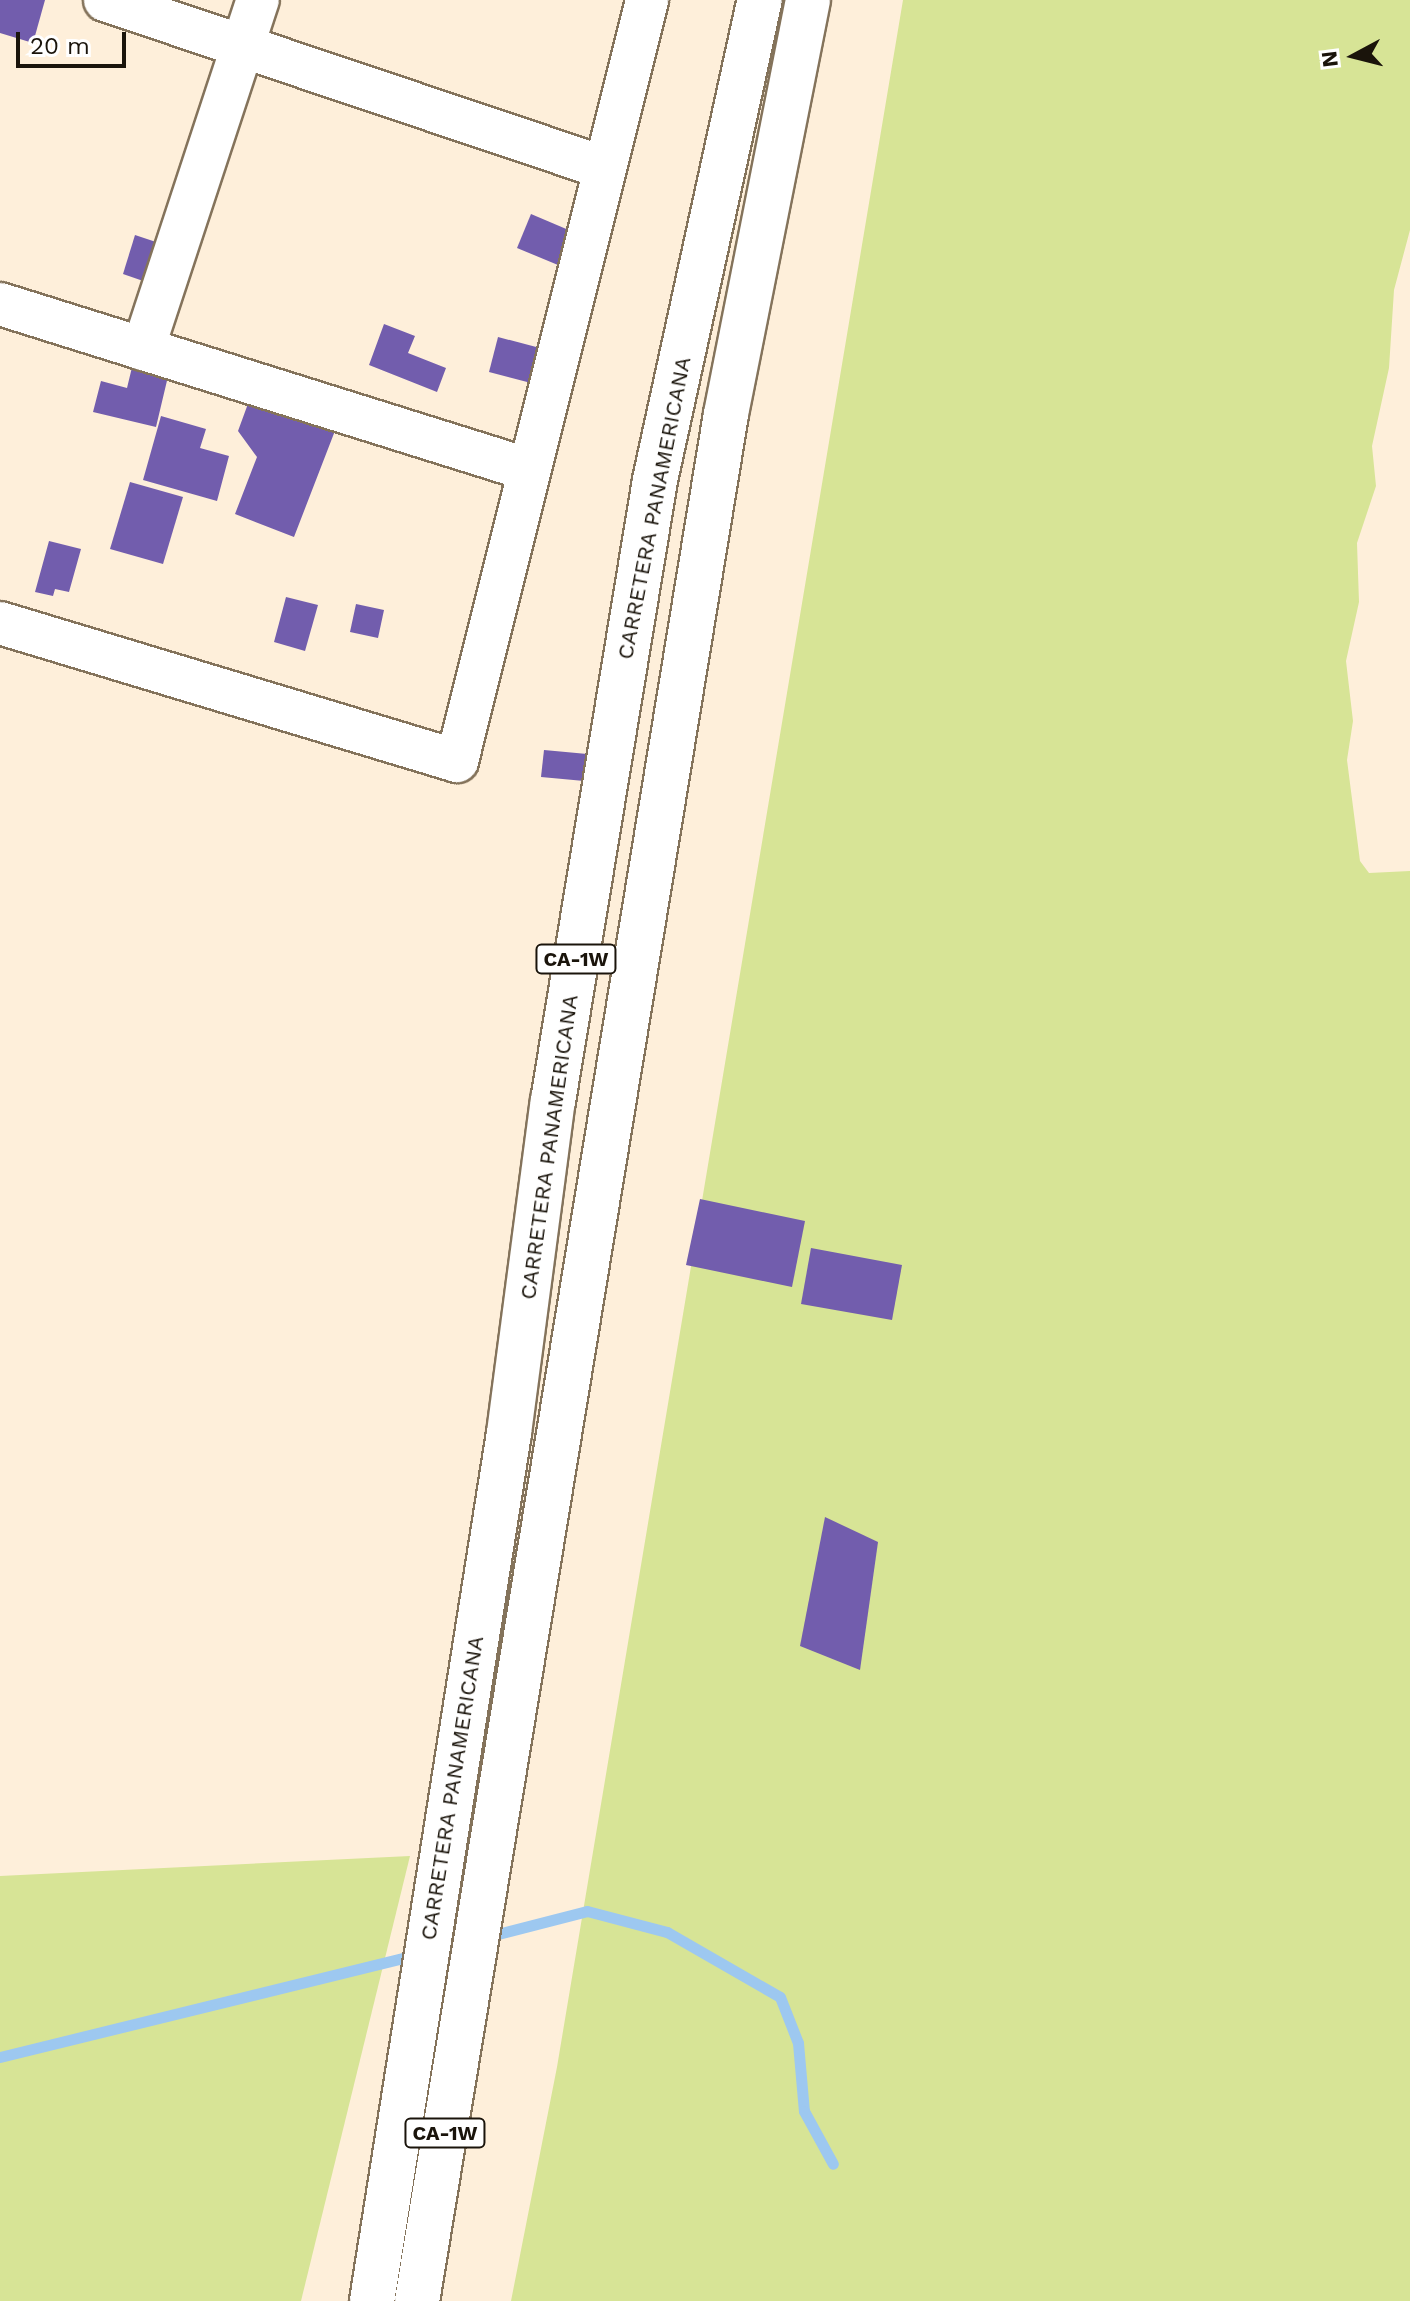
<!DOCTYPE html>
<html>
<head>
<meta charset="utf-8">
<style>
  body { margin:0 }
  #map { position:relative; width:1410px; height:2301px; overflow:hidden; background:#feefda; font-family:"Work Sans",sans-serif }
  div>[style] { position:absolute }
  .green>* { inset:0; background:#d7e496 }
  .stream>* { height:11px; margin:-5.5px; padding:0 5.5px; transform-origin:5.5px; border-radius:5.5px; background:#9dc8f0 }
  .building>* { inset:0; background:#725dad }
  .roads { filter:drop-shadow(2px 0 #84735b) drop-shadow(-2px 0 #84735b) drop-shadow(0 2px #84735b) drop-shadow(0 -2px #84735b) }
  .minor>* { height:42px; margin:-21px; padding:0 21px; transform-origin:21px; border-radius:21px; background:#fff }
  .trunk>* { height:44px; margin:-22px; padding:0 22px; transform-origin:22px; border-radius:22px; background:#fff }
  span { translate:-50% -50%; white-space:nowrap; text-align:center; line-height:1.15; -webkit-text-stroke:6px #fff; paint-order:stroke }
  .shield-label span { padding:2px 6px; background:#fff; border:2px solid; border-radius:6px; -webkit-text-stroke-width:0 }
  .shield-label { font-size:20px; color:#1a140b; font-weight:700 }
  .street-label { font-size:22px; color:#1a140b }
  .north { position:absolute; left:1314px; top:16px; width:80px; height:80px; -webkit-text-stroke:6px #fff; paint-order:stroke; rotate:263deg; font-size:22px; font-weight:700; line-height:32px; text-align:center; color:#1a140b }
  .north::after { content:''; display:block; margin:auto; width:28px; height:36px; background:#1a140b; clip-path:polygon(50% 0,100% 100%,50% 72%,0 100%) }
  .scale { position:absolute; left:16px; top:32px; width:110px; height:36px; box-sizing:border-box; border:4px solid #1a140b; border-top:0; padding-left:10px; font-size:24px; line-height:28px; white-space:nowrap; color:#1a140b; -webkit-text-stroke:6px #fff; paint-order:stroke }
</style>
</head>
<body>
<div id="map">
  <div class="green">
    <div style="clip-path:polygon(903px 0,1410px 0,1410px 230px,1394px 290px,1389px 368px,1372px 446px,1376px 486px,1357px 543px,1359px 602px,1346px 661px,1353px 721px,1347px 760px,1360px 861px,1369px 873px,1410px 871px,1410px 2301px,511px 2301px,557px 2067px)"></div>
    <div style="clip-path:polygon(410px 1856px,301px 2301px,0 2301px,0 1876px)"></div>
  </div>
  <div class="stream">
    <div style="left:486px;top:1937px;width:104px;rotate:-14.4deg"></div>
    <div style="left:587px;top:1911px;width:83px;rotate:14.7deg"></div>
    <div style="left:667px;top:1932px;width:130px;rotate:29.9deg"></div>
    <div style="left:780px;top:1997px;width:49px;rotate:68.6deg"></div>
    <div style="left:798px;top:2043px;width:68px;rotate:85deg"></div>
    <div style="left:804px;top:2111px;width:60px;rotate:61.3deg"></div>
    <div style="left:0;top:2057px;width:427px;rotate:-13.8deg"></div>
  </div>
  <div class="building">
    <div style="clip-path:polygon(0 0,45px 0,33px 43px,0 33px)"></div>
    <div style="clip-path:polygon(531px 214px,571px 231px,558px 265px,517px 248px)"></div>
    <div style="clip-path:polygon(135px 235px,162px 244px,149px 283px,123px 274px)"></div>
    <div style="clip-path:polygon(384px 324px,415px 336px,408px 353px,446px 368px,437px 392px,369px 365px)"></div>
    <div style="clip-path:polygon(498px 337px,540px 348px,531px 383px,489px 372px)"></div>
    <div style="clip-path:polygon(134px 359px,170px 368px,156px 427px,93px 412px,101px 381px,127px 388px)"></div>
    <div style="clip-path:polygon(253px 390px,338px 423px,294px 537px,235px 514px,257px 457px,238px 431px)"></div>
    <div style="clip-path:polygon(161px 416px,206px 429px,200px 448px,229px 456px,217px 501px,143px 480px)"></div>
    <div style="clip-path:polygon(130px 482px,183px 497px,163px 564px,110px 549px)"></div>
    <div style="clip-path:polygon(49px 541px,81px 549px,69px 592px,55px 589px,53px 596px,35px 592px)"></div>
    <div style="clip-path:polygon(286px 597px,318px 605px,305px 651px,274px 642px)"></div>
    <div style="clip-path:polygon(356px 604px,384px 610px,378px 638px,350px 632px)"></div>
    <div style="clip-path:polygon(544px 750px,598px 755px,595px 782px,541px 777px)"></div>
    <div style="clip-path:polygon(700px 1199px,805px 1221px,792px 1287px,686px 1265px)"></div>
    <div style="clip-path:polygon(811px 1248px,902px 1265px,892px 1320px,801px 1304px)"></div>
    <div style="clip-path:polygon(825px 1517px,878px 1542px,860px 1670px,800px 1646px)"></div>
  </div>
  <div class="roads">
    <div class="minor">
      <div style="left:105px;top:0;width:527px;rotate:18.57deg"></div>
      <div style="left:0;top:304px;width:555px;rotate:17.39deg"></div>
      <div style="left:143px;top:349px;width:367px;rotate:-71.8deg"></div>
      <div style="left:0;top:623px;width:477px;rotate:16.8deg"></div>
      <div style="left:457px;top:761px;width:784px;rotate:-75.98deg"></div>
    </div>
    <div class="trunk">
      <div style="left:372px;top:2301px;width:879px;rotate:-81.03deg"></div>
      <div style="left:509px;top:1433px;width:335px;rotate:-82.5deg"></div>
      <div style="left:553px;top:1101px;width:629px;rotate:-80.67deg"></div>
      <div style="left:655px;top:480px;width:491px;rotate:-77.7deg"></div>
      <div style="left:417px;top:2301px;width:1912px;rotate:-80.7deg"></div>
      <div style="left:726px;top:414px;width:422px;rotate:-78.8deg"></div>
    </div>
  </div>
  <div class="shield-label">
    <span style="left:576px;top:959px">CA-1W</span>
    <span style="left:445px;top:2133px">CA-1W</span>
  </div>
  <div class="street-label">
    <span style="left:654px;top:508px;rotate:-79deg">CARRETERA PANAMERICANA</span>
    <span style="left:549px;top:1147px;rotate:-82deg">CARRETERA PANAMERICANA</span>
    <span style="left:452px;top:1788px;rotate:-81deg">CARRETERA PANAMERICANA</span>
  </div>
  <div class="north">N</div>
  <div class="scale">20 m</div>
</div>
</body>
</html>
